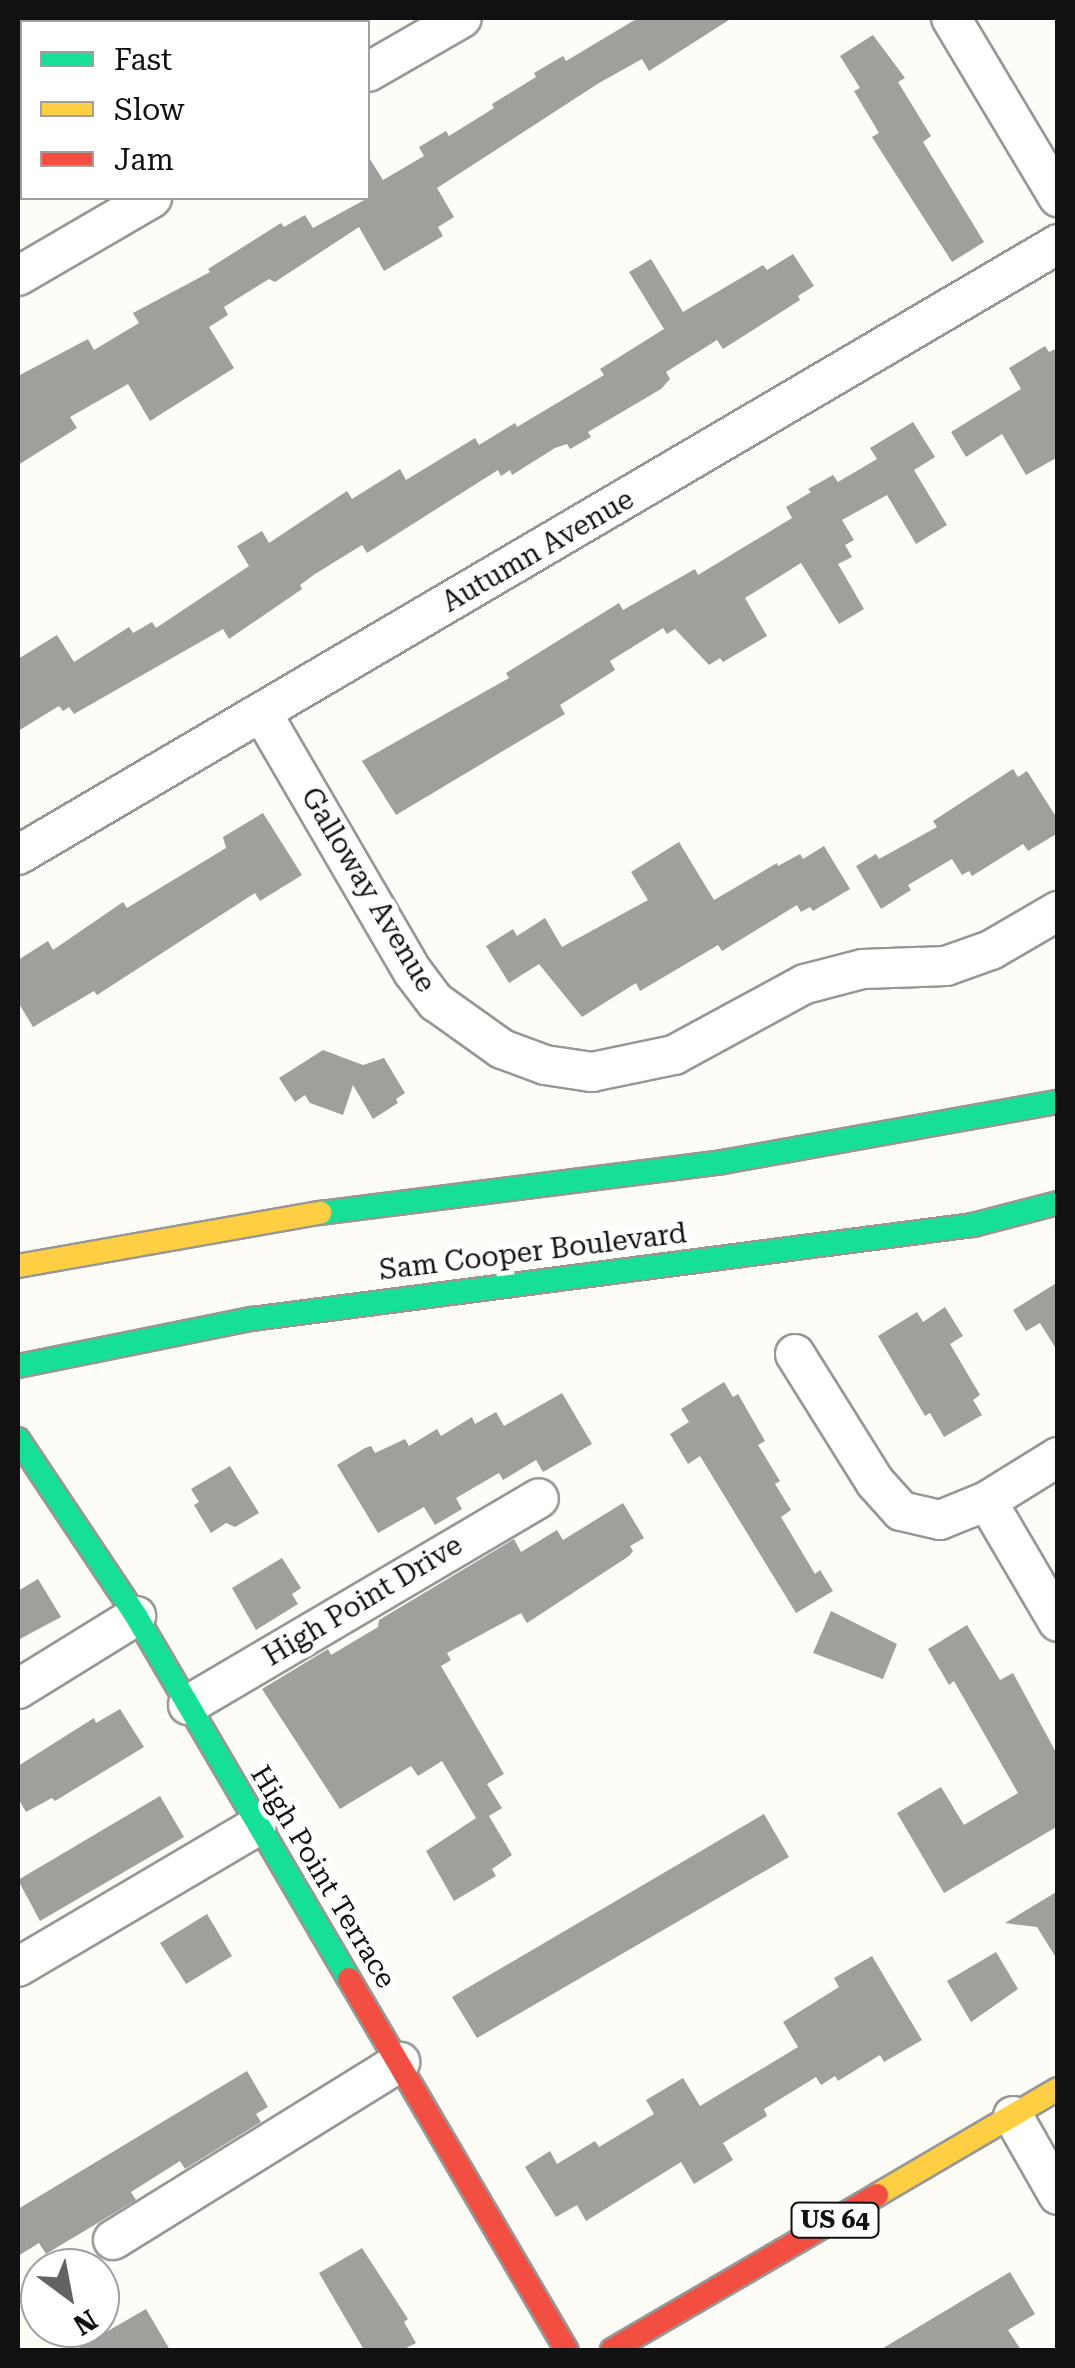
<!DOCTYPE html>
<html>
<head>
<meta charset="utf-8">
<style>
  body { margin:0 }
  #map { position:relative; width:1075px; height:2368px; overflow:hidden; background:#fdfcf7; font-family:"Roboto Serif",serif }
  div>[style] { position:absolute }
  .building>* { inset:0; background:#a19f9c }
  .roads { filter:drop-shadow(2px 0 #979795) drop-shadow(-2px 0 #979795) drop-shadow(0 2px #979795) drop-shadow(0 -2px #979795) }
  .street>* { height:38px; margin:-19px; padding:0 19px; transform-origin:19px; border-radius:19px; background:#fffffe }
  .fast>* { height:22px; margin:-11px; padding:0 11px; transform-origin:11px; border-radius:11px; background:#16e098 }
  .slow>* { height:22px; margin:-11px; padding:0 11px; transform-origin:11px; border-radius:11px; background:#ffcf43 }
  .jam>* { height:22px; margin:-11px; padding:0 11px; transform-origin:11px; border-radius:11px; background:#f24e42 }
  span { translate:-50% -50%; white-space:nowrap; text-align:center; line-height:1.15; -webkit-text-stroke:10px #fff; paint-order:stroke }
  .shield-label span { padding:2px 8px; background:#fff; border:2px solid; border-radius:8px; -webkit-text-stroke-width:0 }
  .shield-label { font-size:25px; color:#111; font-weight:700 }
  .street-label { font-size:28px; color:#111 }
  .frame { position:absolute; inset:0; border:20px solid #111; pointer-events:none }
  .legend { position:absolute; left:20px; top:20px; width:350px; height:180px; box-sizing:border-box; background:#fff; border:2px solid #a0a0a0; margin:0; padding:12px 18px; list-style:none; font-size:30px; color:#111 }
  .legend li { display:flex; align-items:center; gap:20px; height:50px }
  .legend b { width:50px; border:2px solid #a0a0a0 }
  .north { position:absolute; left:20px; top:2248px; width:100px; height:100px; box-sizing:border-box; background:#fff; border:2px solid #a0a0a0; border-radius:50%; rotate:148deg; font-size:28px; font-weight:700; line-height:40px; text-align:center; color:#111 }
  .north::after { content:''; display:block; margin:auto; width:35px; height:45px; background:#646362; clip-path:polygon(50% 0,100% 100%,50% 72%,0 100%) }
</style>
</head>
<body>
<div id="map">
  <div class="building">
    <div style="clip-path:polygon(638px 18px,732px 18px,649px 71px,642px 59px,599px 83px,437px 188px,454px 217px,438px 227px,443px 236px,384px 271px,359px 227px,275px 282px,269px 279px,224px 307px,228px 315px,209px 327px,234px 368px,150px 421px,128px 384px,70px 417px,77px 428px,18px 465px,18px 376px,88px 339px,94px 350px,139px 323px,133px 313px,210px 272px,208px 269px,281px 223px,284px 227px,305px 215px,313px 228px,368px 198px,368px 156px,383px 180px,424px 156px,419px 147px,446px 131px,449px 136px,494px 108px,492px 104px,536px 77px,534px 73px,563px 56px,566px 61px)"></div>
    <div style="clip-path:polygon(873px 35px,905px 78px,898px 82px,931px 136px,923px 142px,984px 242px,952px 262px,872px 137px,879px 133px,854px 91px,860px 88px,840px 56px)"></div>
    <div style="clip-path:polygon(793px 254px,814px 286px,798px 296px,800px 300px,723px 349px,717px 340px,666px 372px,670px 379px,661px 389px,588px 432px,591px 437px,570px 449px,567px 444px,555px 448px,512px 475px,510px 470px,501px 476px,498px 470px,367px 553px,362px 545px,315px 574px,300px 585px,302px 589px,229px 639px,223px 629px,74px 714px,69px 707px,63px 711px,59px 706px,18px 731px,18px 659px,57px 635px,74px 662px,129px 627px,133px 633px,152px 622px,156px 628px,249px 566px,237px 546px,262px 531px,269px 543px,347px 491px,352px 499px,400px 469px,406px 480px,475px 438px,479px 445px,515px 423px,517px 427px,604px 375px,600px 369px,664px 329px,629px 272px,651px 259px,683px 312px,763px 265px,767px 270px)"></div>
    <div style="clip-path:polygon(1045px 346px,1049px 352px,1058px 348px,1058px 457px,1026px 475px,1002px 434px,966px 457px,951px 432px,1021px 389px,1009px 368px)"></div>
    <div style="clip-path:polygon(913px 422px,935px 457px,914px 470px,947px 525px,916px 544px,887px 495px,842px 520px,854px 540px,845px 545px,852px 557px,838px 564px,864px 609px,839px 624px,801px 563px,745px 598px,767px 636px,723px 662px,720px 658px,709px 665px,675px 629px,667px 634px,663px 628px,610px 661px,615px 670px,560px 705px,565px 714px,396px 815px,362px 761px,509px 678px,506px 673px,619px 603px,623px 610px,695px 569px,698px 575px,749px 544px,792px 518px,786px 507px,811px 492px,808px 489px,833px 475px,838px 482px,877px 459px,870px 448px)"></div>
    <div style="clip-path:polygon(1013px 769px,1018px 777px,1027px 771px,1058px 820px,1058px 833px,1028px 851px,1023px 844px,972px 876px,969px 871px,962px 875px,952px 859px,908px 885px,911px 890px,881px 909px,856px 866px,876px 854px,879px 859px,937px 827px,933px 821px)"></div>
    <div style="clip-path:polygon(263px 813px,302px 875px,260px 901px,255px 893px,97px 995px,94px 991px,33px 1027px,18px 1002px,18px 960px,48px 941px,53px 950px,123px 902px,127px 908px,226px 848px,223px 837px)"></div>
    <div style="clip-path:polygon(679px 842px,714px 900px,777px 863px,778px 866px,800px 854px,803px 859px,824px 846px,850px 889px,813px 911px,810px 907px,801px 912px,797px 905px,722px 951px,718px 945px,640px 991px,636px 983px,582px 1017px,539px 964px,509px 983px,486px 946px,513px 929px,517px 936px,545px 918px,562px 947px,648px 900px,631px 872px)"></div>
    <div style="clip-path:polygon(323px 1050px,363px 1065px,384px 1058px,405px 1093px,396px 1099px,398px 1103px,373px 1119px,353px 1085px,343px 1115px,310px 1103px,305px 1095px,295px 1102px,279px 1078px)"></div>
    <div style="clip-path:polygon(1058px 1282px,1058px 1352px,1040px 1323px,1026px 1331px,1013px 1310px)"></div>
    <div style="clip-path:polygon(945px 1307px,963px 1336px,950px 1344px,980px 1395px,973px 1400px,982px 1415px,944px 1437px,930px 1413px,925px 1416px,878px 1336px,917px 1312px,923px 1322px)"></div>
    <div style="clip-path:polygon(724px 1382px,733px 1397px,738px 1394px,765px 1441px,758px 1445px,780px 1481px,775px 1484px,791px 1510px,781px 1517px,815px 1574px,820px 1570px,833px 1591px,796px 1613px,700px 1456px,688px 1464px,670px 1434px,689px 1422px,681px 1409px)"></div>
    <div style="clip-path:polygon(562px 1393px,592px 1444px,543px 1472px,536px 1460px,503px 1480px,499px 1473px,456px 1498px,462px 1509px,435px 1525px,424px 1507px,378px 1533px,337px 1465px,365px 1448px,371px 1446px,375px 1453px,405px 1439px,409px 1446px,437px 1429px,441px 1436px,472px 1417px,475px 1424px,496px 1412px,504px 1426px)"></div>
    <div style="clip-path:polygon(230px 1466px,259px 1513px,235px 1527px,226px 1523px,211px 1533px,194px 1505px,199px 1502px,191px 1489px)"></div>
    <div style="clip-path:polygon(623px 1503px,644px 1538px,630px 1546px,633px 1551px,629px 1556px,527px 1623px,521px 1613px,447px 1653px,451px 1660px,441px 1666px,504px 1774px,487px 1784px,502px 1808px,489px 1816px,512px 1855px,492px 1869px,496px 1876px,454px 1901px,426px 1851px,476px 1818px,442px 1761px,418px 1776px,411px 1766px,340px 1809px,262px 1689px,328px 1649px,331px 1655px,378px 1627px,379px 1620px,514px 1539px,521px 1552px,557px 1530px,563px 1540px)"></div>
    <div style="clip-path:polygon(282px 1558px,301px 1588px,292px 1594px,298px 1604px,256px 1630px,232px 1588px)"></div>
    <div style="clip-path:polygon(38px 1579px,61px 1617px,18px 1640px,18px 1591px)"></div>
    <div style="clip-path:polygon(831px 1611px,897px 1644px,883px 1679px,813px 1653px)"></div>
    <div style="clip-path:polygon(967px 1625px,1000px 1680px,1013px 1673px,1058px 1756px,1058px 1826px,944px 1893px,897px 1813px,941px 1787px,964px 1825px,1018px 1793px,954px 1681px,949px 1685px,928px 1649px)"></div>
    <div style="clip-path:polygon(120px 1709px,144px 1747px,55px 1801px,52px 1798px,26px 1812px,18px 1798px,18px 1766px,94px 1718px,96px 1723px)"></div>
    <div style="clip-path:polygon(160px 1796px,184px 1837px,40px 1921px,18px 1880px)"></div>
    <div style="clip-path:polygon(764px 1814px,789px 1857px,477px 2038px,452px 1997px)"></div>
    <div style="clip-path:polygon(1058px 1891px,1058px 1961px,1037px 1927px,1005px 1923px)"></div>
    <div style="clip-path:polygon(207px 1914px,232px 1956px,186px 1984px,160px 1943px)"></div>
    <div style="clip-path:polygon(996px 1952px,1018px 1989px,971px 2022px,947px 1981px)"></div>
    <div style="clip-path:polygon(872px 1956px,922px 2040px,884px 2062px,880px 2055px,838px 2081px,835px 2076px,821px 2085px,816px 2077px,764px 2109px,767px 2116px,723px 2143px,733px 2160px,694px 2184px,681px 2162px,586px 2221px,577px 2205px,556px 2217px,525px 2167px,550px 2151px,557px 2164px,595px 2141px,599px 2147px,654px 2114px,646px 2100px,683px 2078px,700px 2106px,798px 2047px,783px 2022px,839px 1987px,834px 1978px)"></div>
    <div style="clip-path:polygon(247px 2071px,268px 2107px,256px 2114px,261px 2122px,185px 2169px,180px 2161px,131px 2192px,136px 2200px,46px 2254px,39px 2243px,18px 2256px,18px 2209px)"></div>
    <div style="clip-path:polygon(362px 2248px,408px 2319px,404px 2322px,416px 2343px,402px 2350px,364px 2350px,319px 2273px)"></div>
    <div style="clip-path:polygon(1010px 2272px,1035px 2314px,1008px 2330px,1021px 2350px,880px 2350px)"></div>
    <div style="clip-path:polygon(146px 2309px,170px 2350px,75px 2350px)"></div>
  </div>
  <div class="roads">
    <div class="street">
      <div style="left:951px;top:18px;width:209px;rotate:59.1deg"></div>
      <div style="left:368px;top:72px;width:108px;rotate:-29.9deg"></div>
      <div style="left:18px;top:276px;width:155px;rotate:-30.2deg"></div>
      <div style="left:262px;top:713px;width:300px;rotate:59.8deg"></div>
      <div style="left:413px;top:972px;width:38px;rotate:53deg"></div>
      <div style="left:436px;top:1002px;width:81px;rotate:35.5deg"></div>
      <div style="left:502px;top:1049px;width:46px;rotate:20.4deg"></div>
      <div style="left:545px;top:1065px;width:48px;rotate:8.5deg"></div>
      <div style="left:592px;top:1072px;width:84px;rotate:-11.7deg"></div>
      <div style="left:674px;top:1055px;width:149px;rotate:-28.5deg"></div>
      <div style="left:805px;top:984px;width:60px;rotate:-14.5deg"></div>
      <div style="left:863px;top:969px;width:83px;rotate:-2.1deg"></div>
      <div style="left:946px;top:966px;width:48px;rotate:-19.6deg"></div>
      <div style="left:991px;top:950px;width:78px;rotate:-30.2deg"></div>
      <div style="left:18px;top:855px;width:1206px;rotate:-30.43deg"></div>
      <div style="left:795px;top:1354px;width:151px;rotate:58deg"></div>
      <div style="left:875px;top:1482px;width:39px;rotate:48deg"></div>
      <div style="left:901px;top:1511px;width:40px;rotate:13deg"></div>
      <div style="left:940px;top:1520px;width:51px;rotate:-22deg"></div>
      <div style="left:987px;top:1501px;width:84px;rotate:-31.8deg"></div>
      <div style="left:987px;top:1501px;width:140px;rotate:59.6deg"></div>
      <div style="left:18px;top:1689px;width:139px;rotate:-31.7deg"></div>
      <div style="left:188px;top:1705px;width:407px;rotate:-30.5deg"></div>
      <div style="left:18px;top:1967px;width:277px;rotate:-30.5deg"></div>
      <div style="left:1013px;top:2116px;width:91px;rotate:60.3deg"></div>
      <div style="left:113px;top:2240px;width:338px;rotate:-31.8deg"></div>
    </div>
    <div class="fast">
      <div style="left:320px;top:1213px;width:406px;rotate:-7.2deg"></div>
      <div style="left:723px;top:1162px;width:340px;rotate:-10.2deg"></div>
      <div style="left:18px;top:1366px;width:239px;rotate:-11.4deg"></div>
      <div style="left:252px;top:1319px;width:727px;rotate:-7.43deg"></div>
      <div style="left:973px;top:1225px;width:88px;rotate:-14.5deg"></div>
      <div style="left:18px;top:1439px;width:213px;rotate:56.3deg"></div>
      <div style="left:136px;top:1616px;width:421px;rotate:59.6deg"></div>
    </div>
    <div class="slow">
      <div style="left:18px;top:1266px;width:307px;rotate:-10deg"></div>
      <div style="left:877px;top:2195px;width:210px;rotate:-30.4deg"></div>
    </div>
    <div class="jam">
      <div style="left:349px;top:1979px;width:430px;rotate:59.6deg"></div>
      <div style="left:612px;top:2350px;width:307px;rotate:-30.3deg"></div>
    </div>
  </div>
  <div class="shield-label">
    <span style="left:835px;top:2220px">US 64</span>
  </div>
  <div class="street-label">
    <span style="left:538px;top:551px;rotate:-30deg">Autumn Avenue</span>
    <span style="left:368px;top:890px;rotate:59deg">Galloway Avenue</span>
    <span style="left:533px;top:1252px;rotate:-7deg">Sam Cooper Boulevard</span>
    <span style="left:363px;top:1601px;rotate:-31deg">High Point Drive</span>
    <span style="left:323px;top:1877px;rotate:59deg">High Point Terrace</span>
  </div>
  <div class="frame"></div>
  <ul class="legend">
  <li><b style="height:12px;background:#16e098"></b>Fast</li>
  <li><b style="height:12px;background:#ffcf43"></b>Slow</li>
  <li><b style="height:12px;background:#f24e42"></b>Jam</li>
  </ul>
  <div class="north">N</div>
</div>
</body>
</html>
